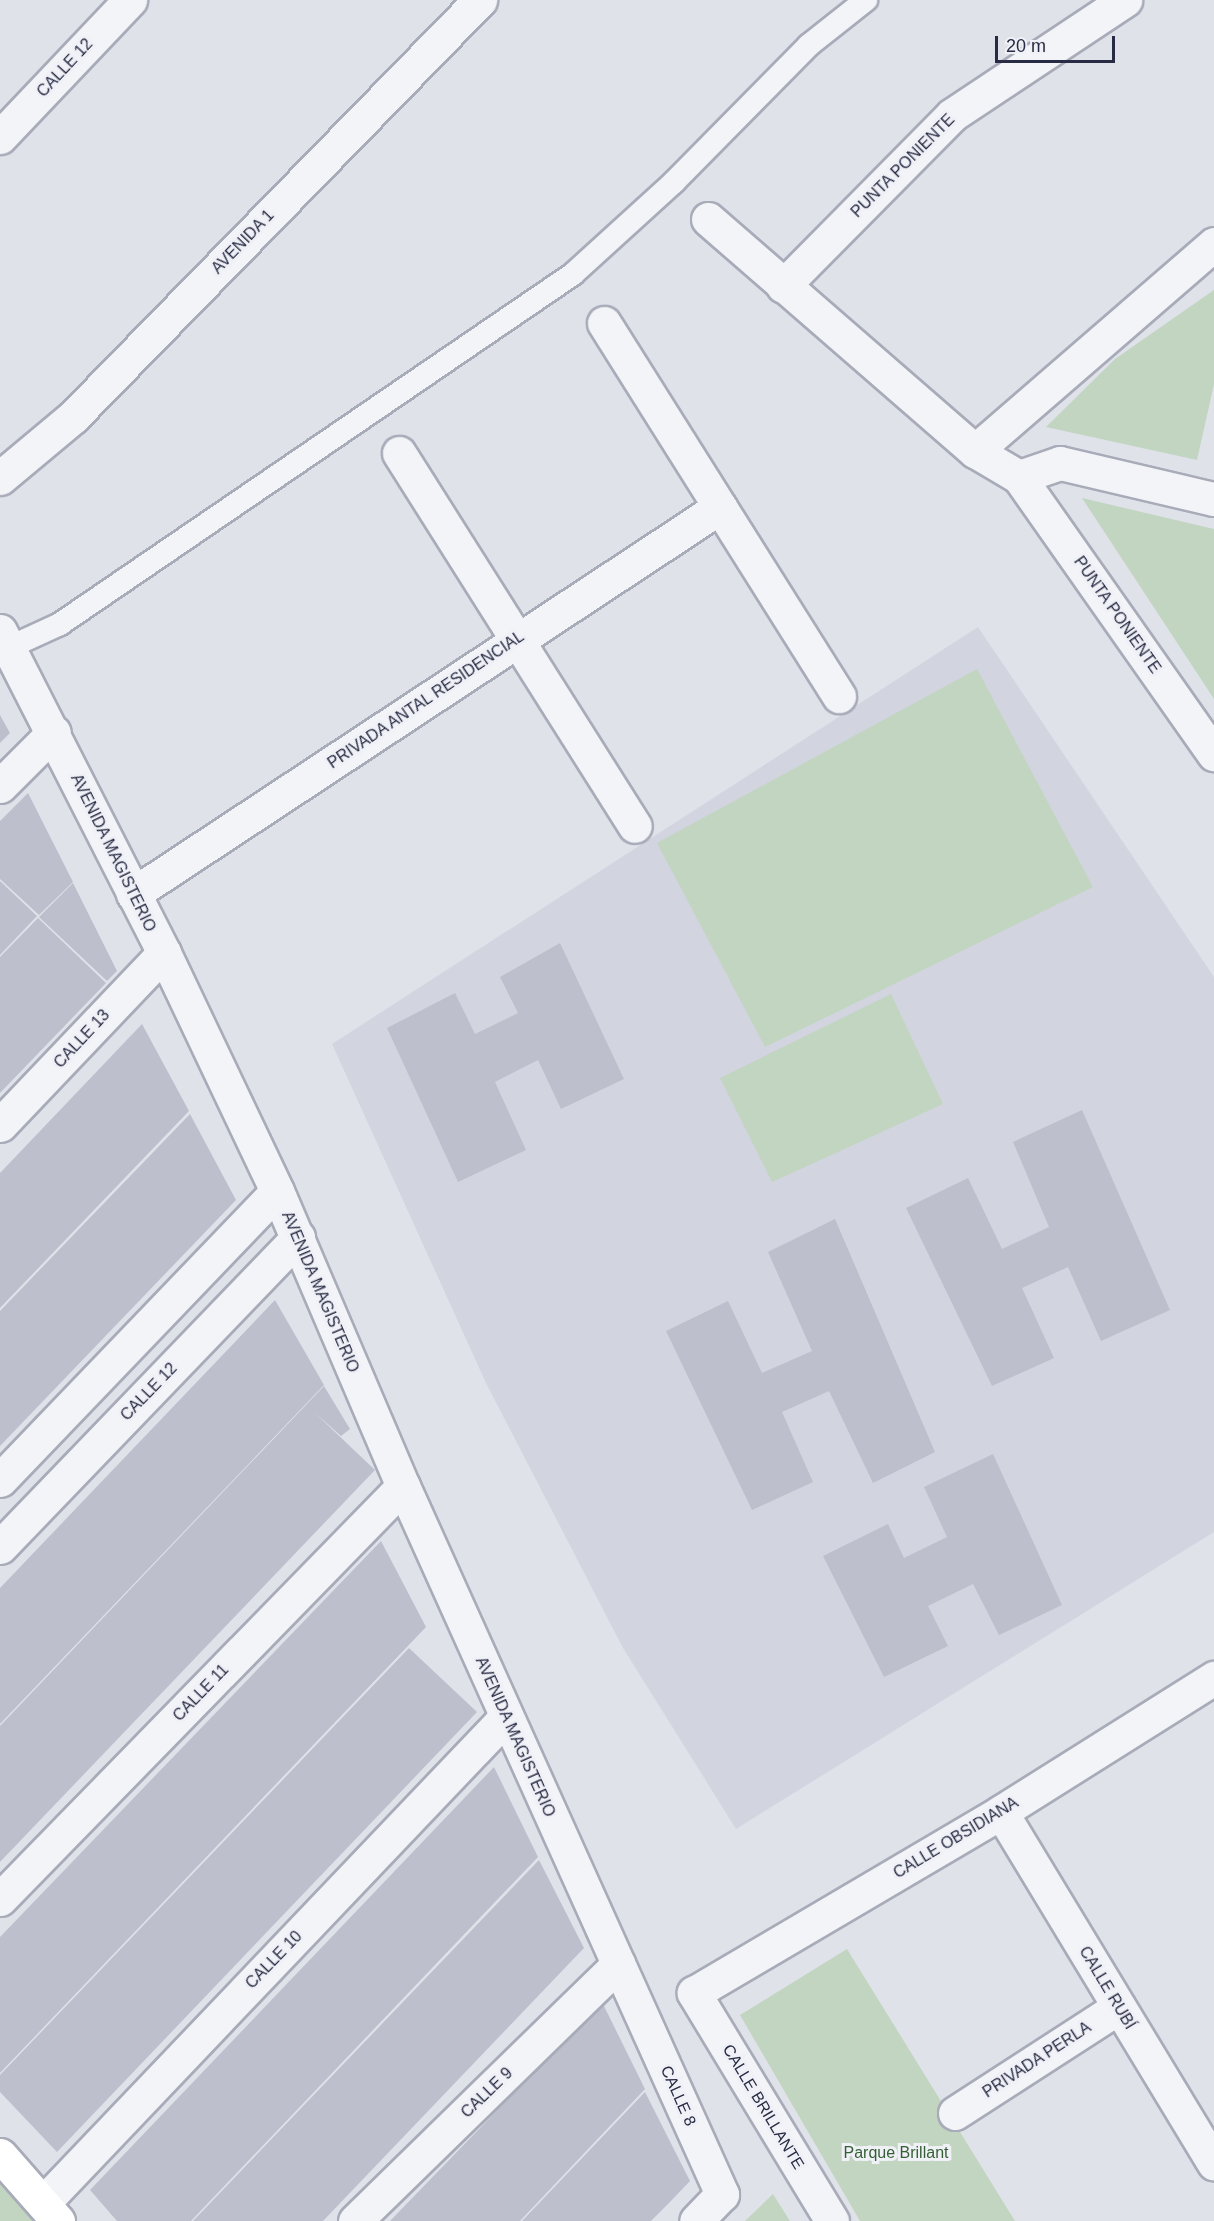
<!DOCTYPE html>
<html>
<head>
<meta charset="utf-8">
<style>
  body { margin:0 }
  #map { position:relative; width:1214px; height:2221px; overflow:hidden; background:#e0e2ea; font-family:Arial,sans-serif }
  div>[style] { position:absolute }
  .built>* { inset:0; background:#d2d4df }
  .green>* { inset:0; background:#c1d5c1 }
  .building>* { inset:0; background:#bdbfcd }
  .roads { filter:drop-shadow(2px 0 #a8abb8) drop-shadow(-2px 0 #a8abb8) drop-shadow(0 2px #a8abb8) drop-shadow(0 -2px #a8abb8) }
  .lane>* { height:22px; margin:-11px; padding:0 11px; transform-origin:11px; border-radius:11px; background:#f3f4f8 }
  .street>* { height:33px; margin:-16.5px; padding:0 16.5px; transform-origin:16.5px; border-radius:16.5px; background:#f3f4f8 }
  .secondary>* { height:33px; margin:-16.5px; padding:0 16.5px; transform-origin:16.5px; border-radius:16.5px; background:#fff }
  span { translate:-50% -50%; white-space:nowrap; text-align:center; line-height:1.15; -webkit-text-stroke:6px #f0f1f7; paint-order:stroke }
  .street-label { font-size:16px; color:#272b43 }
  .park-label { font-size:16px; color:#345f35 }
  .scale { position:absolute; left:995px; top:36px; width:120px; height:27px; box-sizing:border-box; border:3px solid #272b43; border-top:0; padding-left:8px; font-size:18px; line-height:21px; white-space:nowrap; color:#272b43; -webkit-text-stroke:4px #f0f1f7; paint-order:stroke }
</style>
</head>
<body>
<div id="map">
  <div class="built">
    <div style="clip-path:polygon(978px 627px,1214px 977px,1214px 1532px,736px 1829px,623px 1648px,486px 1383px,332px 1044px)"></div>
  </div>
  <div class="green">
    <div style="clip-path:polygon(1214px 290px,1214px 384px,1197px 460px,1046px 427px,1115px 359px)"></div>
    <div style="clip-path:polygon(1082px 498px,1214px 529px,1214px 699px)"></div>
    <div style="clip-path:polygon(977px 669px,1093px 887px,765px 1047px,657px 843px)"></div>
    <div style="clip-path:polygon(891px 994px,943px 1104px,772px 1182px,720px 1078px)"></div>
    <div style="clip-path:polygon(847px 1949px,1015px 2221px,860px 2221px,740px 2015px)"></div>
    <div style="clip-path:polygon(0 2181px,35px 2221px,0 2221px)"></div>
    <div style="clip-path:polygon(773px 2194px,790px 2221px,745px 2221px)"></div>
  </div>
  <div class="building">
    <div style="clip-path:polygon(0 715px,10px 733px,0 743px)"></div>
    <div style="clip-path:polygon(28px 793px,73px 882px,39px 915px,0 879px,0 821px)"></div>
    <div style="clip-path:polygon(0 881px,37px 916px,0 955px)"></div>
    <div style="clip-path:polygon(73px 883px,117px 971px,107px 981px,39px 917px)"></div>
    <div style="clip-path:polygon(38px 918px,106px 983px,0 1093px,0 957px)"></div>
    <div style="clip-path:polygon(560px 943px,624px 1079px,561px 1109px,538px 1060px,495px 1082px,526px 1150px,458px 1182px,387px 1028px,455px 993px,475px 1034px,518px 1013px,500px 977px)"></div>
    <div style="clip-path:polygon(142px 1024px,189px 1111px,0 1308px,0 1173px)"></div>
    <div style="clip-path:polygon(1082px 1110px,1170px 1310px,1101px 1341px,1068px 1267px,1022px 1288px,1054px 1358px,992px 1386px,906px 1208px,968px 1178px,1002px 1249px,1049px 1227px,1013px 1142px)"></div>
    <div style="clip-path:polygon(190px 1114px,236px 1200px,0 1446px,0 1311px)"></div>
    <div style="clip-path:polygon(835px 1219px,935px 1452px,873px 1483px,829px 1391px,782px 1412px,813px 1482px,752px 1510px,666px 1331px,728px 1301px,762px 1373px,812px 1351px,768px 1252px)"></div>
    <div style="clip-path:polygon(275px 1300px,324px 1385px,0 1724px,0 1588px)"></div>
    <div style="clip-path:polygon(324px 1386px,350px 1429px,341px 1436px,314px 1412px,375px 1470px,0 1862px,0 1726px)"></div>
    <div style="clip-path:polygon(993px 1454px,1062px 1605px,999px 1635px,973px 1584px,928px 1606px,948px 1646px,884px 1677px,823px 1556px,888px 1524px,904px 1558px,947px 1537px,924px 1487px)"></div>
    <div style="clip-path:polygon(381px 1541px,426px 1627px,0 2073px,0 1937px)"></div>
    <div style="clip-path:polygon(409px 1648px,477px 1712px,57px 2152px,0 2092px,0 2075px)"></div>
    <div style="clip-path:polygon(494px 1767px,538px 1857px,191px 2221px,117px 2221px,90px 2190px)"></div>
    <div style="clip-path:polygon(539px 1860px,584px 1948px,323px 2221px,193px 2221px)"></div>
    <div style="clip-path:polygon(602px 2002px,645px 2089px,520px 2221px,390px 2221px)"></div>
    <div style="clip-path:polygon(645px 2092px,690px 2181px,669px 2203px,651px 2221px,522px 2221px)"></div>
  </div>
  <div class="roads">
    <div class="lane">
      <div style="left:10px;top:647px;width:55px;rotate:-24.7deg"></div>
      <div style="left:60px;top:624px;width:621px;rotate:-34.3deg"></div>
      <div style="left:573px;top:274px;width:137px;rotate:-42.3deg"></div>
      <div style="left:674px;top:182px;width:192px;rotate:-45.4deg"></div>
      <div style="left:809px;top:45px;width:73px;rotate:-38.3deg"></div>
    </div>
    <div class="street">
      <div style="left:0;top:137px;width:189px;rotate:-46.5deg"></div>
      <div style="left:708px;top:219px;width:354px;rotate:41deg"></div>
      <div style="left:975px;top:451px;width:51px;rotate:30.6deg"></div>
      <div style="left:1019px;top:477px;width:339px;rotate:54.9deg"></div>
      <div style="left:783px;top:286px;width:240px;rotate:-45.3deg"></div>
      <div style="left:952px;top:115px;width:208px;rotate:-33.6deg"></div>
      <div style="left:604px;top:323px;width:441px;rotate:57.8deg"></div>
      <div style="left:975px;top:451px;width:316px;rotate:-40.9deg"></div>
      <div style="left:399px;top:453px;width:441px;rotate:57.7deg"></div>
      <div style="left:1019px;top:477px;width:43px;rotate:-18.9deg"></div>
      <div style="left:1060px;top:463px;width:158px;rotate:13.2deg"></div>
      <div style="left:0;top:478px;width:95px;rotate:-39.9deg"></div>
      <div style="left:73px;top:417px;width:583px;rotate:-45.7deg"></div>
      <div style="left:0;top:631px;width:361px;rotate:63deg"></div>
      <div style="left:164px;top:953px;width:263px;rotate:64.6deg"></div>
      <div style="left:277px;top:1191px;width:321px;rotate:66.9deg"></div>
      <div style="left:403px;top:1486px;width:777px;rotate:65.75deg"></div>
      <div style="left:722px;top:2194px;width:37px;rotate:134deg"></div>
      <div style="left:0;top:786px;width:76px;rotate:-45deg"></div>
      <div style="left:133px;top:894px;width:703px;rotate:-33.4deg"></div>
      <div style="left:0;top:1125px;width:238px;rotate:-46.4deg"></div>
      <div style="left:0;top:1480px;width:400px;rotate:-46.2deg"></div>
      <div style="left:0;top:1547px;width:430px;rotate:-46.1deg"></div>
      <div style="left:1001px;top:1812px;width:411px;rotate:58.8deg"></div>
      <div style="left:0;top:1899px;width:577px;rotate:-45.7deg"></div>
      <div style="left:955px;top:2113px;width:195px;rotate:-32.9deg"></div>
      <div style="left:43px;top:2203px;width:671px;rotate:-46.39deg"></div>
      <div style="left:355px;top:2221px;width:368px;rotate:-44.3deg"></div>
      <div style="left:832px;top:2221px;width:267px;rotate:-121.2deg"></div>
      <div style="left:694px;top:1993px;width:356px;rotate:-30.5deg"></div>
      <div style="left:1001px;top:1812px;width:252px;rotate:-32.2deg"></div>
    </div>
    <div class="secondary">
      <div style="left:0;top:2155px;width:88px;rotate:48.7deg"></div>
    </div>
  </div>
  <div class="street-label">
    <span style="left:65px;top:68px;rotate:-47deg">CALLE 12</span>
    <span style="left:903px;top:166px;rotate:-45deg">PUNTA PONIENTE</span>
    <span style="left:243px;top:242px;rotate:-46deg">AVENIDA 1</span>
    <span style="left:1117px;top:615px;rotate:55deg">PUNTA PONIENTE</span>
    <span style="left:426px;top:700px;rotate:-34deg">PRIVADA ANTAL RESIDENCIAL</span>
    <span style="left:113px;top:853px;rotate:64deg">AVENIDA MAGISTERIO</span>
    <span style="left:82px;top:1039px;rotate:-47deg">CALLE 13</span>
    <span style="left:320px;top:1292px;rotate:67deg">AVENIDA MAGISTERIO</span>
    <span style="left:149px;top:1392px;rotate:-46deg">CALLE 12</span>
    <span style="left:201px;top:1693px;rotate:-46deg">CALLE 11</span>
    <span style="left:515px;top:1737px;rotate:66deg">AVENIDA MAGISTERIO</span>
    <span style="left:956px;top:1838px;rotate:-31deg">CALLE OBSIDIANA</span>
    <span style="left:274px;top:1960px;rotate:-46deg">CALLE 10</span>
    <span style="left:1107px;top:1988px;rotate:59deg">CALLE RUBÍ</span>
    <span style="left:1037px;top:2060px;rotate:-33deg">PRIVADA PERLA</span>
    <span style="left:487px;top:2093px;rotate:-44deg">CALLE 9</span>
    <span style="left:678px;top:2096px;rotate:66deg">CALLE 8</span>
    <span style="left:763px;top:2107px;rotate:59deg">CALLE BRILLANTE</span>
  </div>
  <div class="park-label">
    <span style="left:896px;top:2153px">Parque Brillant</span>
  </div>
  <div class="scale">20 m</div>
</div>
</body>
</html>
